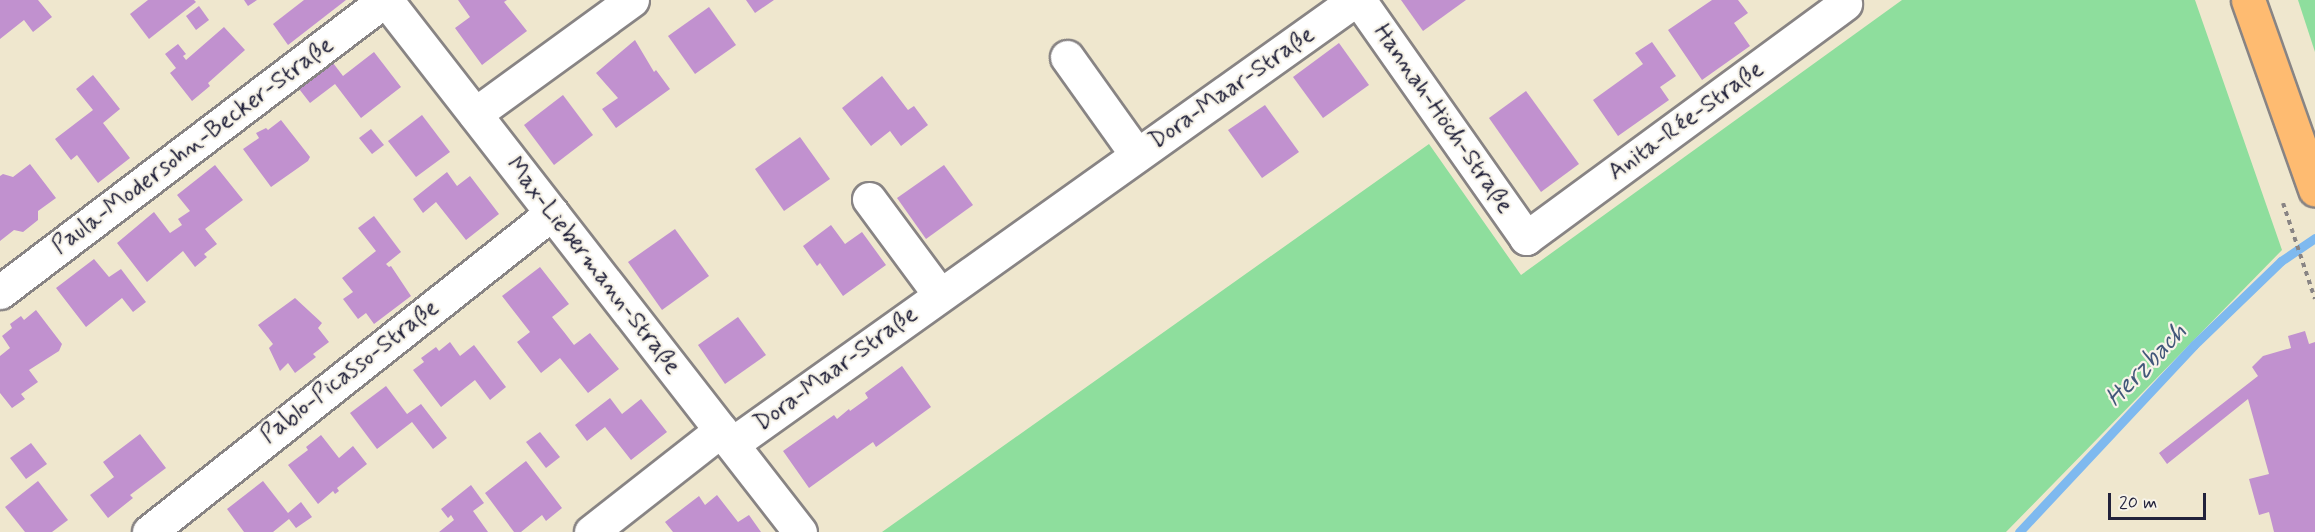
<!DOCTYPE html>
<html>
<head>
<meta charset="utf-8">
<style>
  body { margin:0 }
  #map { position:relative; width:2315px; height:532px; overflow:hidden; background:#efe7ce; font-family:Mynerve,sans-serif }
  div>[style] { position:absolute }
  .green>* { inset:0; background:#8ede9d }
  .stream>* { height:9px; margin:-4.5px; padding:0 4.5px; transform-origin:4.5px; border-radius:4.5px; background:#7eb9ef }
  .building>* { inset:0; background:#c191cf }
  .path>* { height:4px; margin-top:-2px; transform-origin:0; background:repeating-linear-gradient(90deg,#888484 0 4.5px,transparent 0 9px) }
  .roads { filter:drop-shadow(2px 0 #888484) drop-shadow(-2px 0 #888484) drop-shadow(0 2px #888484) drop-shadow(0 -2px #888484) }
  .minor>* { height:33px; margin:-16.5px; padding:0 16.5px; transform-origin:16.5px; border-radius:16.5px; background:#fff }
  .major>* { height:33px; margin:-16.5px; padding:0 16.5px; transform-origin:16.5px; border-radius:16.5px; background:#febb71 }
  span { translate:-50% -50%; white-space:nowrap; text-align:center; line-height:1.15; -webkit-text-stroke:4.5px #f7f3e8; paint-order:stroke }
  .street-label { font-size:24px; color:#22223b }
  .water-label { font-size:26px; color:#42577a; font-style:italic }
  .scale { position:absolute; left:2108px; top:493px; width:98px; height:27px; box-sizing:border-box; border:3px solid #22223b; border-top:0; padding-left:8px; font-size:18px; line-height:21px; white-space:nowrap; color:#22223b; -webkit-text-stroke:4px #f7f3e8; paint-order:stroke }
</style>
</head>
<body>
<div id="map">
  <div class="green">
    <div style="clip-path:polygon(1902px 0,2195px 0,2282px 250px,2006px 532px,882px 532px,1429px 144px,1521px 275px)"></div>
    <div style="clip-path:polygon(2298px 0,2315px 0,2315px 52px)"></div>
  </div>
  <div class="stream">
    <div style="left:2019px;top:532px;width:256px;rotate:-46.9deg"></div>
    <div style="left:2194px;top:345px;width:121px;rotate:-44deg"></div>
    <div style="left:2281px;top:261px;width:41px;rotate:-34.1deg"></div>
  </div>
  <div class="building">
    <div style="clip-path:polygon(0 0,38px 0,52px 17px,33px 32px,24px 20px,0 39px)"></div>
    <div style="clip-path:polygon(148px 0,194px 0,196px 2px,149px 39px,130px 14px)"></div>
    <div style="clip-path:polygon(244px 0,257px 0,248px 6px)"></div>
    <div style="clip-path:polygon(304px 0,346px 0,288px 45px,273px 24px)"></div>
    <div style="clip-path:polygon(458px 0,507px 0,504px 2px,527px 31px,482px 65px,455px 28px,470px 17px)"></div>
    <div style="clip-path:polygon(746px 0,774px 0,755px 13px)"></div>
    <div style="clip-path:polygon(1401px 0,1466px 0,1423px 31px)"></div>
    <div style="clip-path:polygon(1712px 0,1738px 0,1748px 13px,1734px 23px,1750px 46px,1702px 80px,1668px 30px)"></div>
    <div style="clip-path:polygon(199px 6px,209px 20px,196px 30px,186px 16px)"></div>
    <div style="clip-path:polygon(709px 7px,736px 45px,695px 74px,668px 36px)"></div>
    <div style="clip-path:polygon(224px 27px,245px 50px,208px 83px,210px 86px,192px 101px,170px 73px,176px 68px,165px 54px,178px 44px,186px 54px,183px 56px,186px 60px)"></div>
    <div style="clip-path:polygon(635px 40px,654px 72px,656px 70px,670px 89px,616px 128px,602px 109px,618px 98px,596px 73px)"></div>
    <div style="clip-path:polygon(1652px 42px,1676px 76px,1660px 87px,1669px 100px,1618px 136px,1593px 100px,1643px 64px,1635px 53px)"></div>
    <div style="clip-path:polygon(1339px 43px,1369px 85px,1323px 118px,1293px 77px)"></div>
    <div style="clip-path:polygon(374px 52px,401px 87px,361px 118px,335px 84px,310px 103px,296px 85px,330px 59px,343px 76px)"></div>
    <div style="clip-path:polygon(93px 75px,120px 109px,103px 123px,130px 158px,98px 183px,77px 155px,71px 160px,55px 139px,93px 110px,76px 89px)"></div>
    <div style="clip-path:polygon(882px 76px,908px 110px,914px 106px,928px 125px,901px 146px,890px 131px,871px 146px,842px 108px)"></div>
    <div style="clip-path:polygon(1526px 91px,1579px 164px,1541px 192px,1489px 118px)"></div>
    <div style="clip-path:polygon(563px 95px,593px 135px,554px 165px,524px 125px)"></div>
    <div style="clip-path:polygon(1265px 105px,1299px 152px,1262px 178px,1228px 130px)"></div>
    <div style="clip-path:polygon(422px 115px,450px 152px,416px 177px,388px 141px)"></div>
    <div style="clip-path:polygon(281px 120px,310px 157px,308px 161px,271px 187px,243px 149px,259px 138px,256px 133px,266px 128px,268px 130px)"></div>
    <div style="clip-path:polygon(371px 129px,384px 145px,372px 154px,359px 138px)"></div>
    <div style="clip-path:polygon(800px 137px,830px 179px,784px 211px,755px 169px)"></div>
    <div style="clip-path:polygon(30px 164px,56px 198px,38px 211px,38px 220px,23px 232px,14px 230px,0 241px,0 176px,3px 174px,13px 177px)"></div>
    <div style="clip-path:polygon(215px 165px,243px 200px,205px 229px,217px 244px,204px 254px,207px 257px,195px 267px,183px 251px,147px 282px,117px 243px,154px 212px,170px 233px,182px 225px,178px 219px,190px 211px,177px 195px)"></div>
    <div style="clip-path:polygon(944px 165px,973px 205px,926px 239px,897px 198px)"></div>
    <div style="clip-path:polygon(447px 172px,457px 186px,470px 176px,499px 214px,466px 240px,436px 202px,423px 213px,413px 199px)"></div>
    <div style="clip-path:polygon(374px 216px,401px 252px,386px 264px,389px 267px,391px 266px,411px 296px,374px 324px,366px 313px,358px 319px,343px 299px,353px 292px,342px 278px,376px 251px,358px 228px)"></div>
    <div style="clip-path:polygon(831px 225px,845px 244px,862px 232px,886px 265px,843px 296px,820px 263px,817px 266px,803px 246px)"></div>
    <div style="clip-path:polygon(675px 229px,709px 276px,662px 310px,628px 262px)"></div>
    <div style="clip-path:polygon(94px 259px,109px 277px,121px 269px,146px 302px,133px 312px,122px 298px,86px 327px,56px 288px)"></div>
    <div style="clip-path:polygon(540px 267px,569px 304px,552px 317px,564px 332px,574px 345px,590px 333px,619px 369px,588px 393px,560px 358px,541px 373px,517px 342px,530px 332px,502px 296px)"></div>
    <div style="clip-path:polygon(295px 298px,322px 323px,318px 328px,329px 342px,313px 354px,316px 357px,295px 373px,288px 363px,280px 371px,269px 348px,273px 344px,258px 325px)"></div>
    <div style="clip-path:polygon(36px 310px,62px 344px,59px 351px,29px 370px,38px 382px,21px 394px,25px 399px,12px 408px,0 393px,0 356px,10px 348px,2px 336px,12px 328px,10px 324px,21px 316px,24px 320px)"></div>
    <div style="clip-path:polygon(738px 317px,766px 355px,725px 384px,698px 345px)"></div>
    <div style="clip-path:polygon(2305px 331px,2309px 344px,2315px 342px,2315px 532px,2274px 532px,2269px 512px,2259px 515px,2249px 479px,2269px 474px,2248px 399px,2167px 464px,2159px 453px,2258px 376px,2252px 367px,2263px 356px,2291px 348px,2288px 336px)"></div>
    <div style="clip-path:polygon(450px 342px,460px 356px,474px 345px,506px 387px,490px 400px,475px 380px,441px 407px,413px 370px,424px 362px,421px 358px,436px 347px,439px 351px)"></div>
    <div style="clip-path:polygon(902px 366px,931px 407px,876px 447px,873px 442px,809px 488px,783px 451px,834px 415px,837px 419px,849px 409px,850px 411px,868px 398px,865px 393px)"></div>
    <div style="clip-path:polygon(386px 386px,407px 414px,421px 404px,447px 438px,433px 449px,412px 422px,377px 449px,350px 413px)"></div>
    <div style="clip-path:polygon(610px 398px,622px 414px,641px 399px,667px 432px,631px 460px,605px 427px,587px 441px,575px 425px)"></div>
    <div style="clip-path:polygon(540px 432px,560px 457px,546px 468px,526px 442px)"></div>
    <div style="clip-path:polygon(140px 434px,166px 468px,130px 495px,133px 498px,108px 518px,90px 495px,114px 477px,103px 462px)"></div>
    <div style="clip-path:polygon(321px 435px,339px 458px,353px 446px,367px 464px,337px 488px,339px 491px,335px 494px,333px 491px,318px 504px,288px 465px,308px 450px,306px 447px)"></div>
    <div style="clip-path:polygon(31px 443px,47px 464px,26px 479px,10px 458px)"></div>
    <div style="clip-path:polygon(526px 461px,562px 508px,546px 521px,542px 515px,521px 532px,514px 532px,485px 493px)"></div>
    <div style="clip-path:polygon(38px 481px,68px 520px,52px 532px,25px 532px,5px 507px)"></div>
    <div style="clip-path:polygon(263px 481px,288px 513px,301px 502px,312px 517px,296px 528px,289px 519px,273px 532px,244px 532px,227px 509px)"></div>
    <div style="clip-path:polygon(471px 485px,484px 503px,473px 511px,488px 532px,439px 532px,454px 520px,451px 515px,448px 518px,441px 509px)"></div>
    <div style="clip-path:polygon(717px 495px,738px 522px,749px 515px,761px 532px,673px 532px,665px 522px,699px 496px,705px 505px)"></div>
  </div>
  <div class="path">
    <div style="left:2283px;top:203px;width:101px;rotate:71.6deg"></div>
  </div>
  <div class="roads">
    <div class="minor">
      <div style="left:386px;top:0;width:674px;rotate:52.11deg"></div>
      <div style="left:1359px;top:0;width:291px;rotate:54.9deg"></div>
      <div style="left:1526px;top:238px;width:396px;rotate:-36.3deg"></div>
      <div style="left:1067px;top:57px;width:120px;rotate:54.5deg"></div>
      <div style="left:475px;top:114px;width:194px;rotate:-36deg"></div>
      <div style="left:869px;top:199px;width:119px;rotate:53.5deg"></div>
      <div style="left:0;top:292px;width:483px;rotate:-37.2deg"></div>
      <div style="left:732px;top:444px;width:765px;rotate:-35.48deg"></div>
      <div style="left:149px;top:532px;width:514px;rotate:-38.36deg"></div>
      <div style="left:591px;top:532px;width:165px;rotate:-38.1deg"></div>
    </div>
    <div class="major">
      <div style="left:2248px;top:0;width:201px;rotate:70.5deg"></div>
    </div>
  </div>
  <div class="street-label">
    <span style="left:1232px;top:88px;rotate:-35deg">Dora-Maar-Straße</span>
    <span style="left:1443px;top:119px;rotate:55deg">Hannah-Höch-Straße</span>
    <span style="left:1686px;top:121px;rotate:-36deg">Anita-Rée-Straße</span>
    <span style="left:193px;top:146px;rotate:-37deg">Paula-Modersohn-Becker-Straße</span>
    <span style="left:593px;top:266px;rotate:52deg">Max-Liebermann-Straße</span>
    <span style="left:836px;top:369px;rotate:-36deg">Dora-Maar-Straße</span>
    <span style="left:350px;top:372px;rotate:-38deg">Pablo-Picasso-Straße</span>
  </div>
  <div class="water-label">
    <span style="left:2147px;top:366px;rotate:-46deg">Herzbach</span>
  </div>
  <div class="scale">20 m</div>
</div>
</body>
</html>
